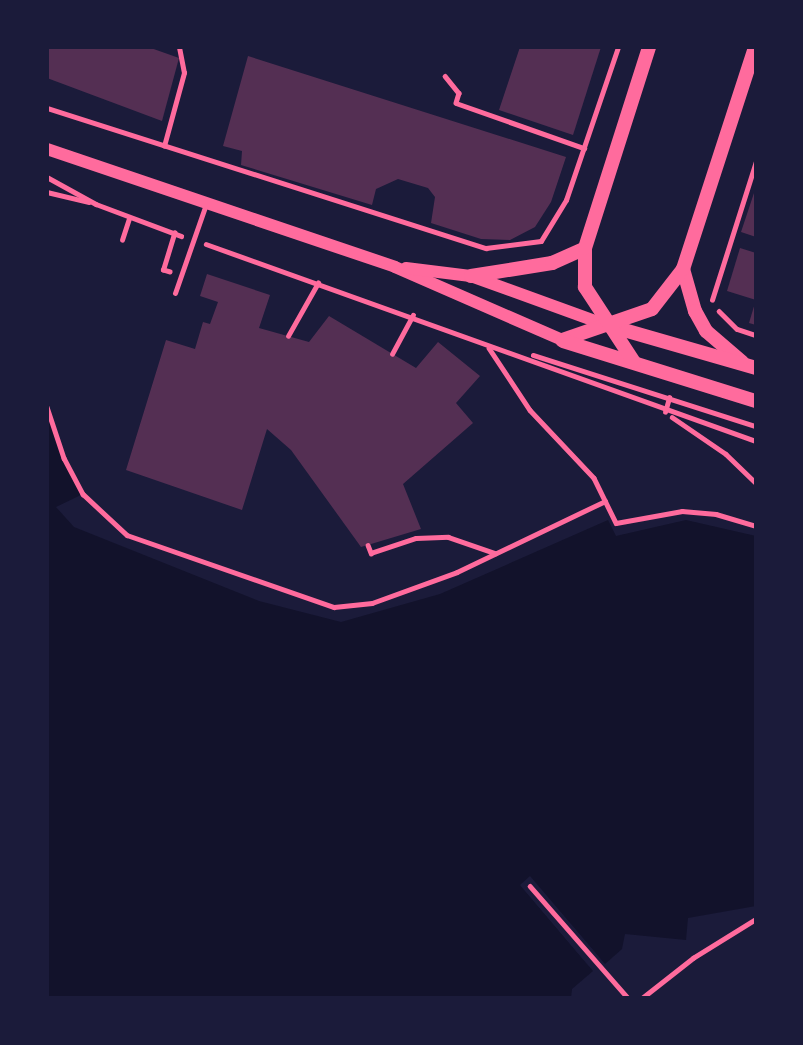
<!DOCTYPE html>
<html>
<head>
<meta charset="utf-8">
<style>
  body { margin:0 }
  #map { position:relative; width:803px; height:1045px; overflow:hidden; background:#1b1b3a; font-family:"Open Sans",sans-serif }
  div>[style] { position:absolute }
  .water>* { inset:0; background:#12122b }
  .pier>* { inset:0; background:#1b1b3a }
  .building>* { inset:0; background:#542f53 }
  .path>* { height:4.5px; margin:-2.25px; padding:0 2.25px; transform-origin:2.25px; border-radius:2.25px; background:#ff6b9d }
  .service>* { height:5px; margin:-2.5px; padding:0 2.5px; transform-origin:2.5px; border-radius:2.5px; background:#ff6b9d }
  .tertiary>* { height:12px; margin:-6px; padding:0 6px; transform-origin:6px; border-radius:6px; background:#ff6b9d }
  .secondary>* { height:14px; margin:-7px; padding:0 7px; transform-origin:7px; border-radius:7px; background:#ff6b9d }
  span { translate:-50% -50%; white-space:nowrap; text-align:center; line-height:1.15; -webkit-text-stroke:6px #1b1b3a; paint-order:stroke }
  .frame { position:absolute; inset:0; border:49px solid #1b1b3a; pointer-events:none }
</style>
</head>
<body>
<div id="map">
  <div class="water">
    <div style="clip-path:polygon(47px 407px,64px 458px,83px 494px,56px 507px,74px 527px,259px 601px,341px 622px,440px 594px,608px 520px,616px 536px,686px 520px,756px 536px,756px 906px,688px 918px,686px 940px,625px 934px,622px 949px,605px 964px,530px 877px,521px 886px,593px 971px,572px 989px,571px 998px,47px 998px)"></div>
  </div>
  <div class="pier">
    <div style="clip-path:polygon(530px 876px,605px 964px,530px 881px,525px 886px,593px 971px,520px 885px)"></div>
  </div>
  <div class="building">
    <div style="clip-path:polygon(47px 47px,148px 47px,179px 58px,162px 121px,47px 78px)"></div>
    <div style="clip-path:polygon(520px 47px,601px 47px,573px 135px,499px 110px)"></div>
    <div style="clip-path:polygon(248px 56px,566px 157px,551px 202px,535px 227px,510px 240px,481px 239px,431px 223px,435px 197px,428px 188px,398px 179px,376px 189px,372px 205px,241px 165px,242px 151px,223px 146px)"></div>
    <div style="clip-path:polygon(756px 187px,756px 237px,741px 232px)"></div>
    <div style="clip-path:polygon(740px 248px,756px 253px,756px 300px,727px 291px)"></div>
    <div style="clip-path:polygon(207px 274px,270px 295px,259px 328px,309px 342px,329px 316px,416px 368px,438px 342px,480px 376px,456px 403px,473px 423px,403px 484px,421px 529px,361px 547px,291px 450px,267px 429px,242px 510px,126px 470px,166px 340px,195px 349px,203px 322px,210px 324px,218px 302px,200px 296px)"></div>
    <div style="clip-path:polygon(755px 303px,756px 304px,756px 325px,749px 323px)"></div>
  </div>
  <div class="path">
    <div style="left:445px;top:76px;width:22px;rotate:51deg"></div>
    <div style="left:459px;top:93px;width:10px;rotate:107deg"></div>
    <div style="left:456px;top:103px;width:136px;rotate:19.4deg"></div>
    <div style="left:47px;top:108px;width:461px;rotate:17.7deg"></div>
    <div style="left:486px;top:248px;width:55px;rotate:-7.3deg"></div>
    <div style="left:164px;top:146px;width:76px;rotate:-74.7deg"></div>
    <div style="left:184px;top:73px;width:26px;rotate:-101deg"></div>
    <div style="left:47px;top:177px;width:56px;rotate:28.9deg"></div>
    <div style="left:96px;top:204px;width:91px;rotate:20.6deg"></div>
    <div style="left:47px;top:192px;width:43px;rotate:13.4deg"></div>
    <div style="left:122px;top:240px;width:23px;rotate:-72deg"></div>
    <div style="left:541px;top:241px;width:48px;rotate:-58.6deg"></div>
    <div style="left:566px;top:200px;width:162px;rotate:-71.2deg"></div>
    <div style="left:206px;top:244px;width:584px;rotate:19.71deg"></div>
    <div style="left:170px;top:272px;width:7px;rotate:-164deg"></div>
    <div style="left:163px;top:270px;width:39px;rotate:-73deg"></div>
    <div style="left:712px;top:300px;width:146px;rotate:-72.4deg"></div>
    <div style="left:719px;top:311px;width:25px;rotate:45deg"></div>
    <div style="left:737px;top:329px;width:20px;rotate:18deg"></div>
    <div style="left:288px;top:336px;width:61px;rotate:-60.5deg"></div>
    <div style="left:489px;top:348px;width:74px;rotate:56.5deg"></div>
    <div style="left:530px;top:410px;width:93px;rotate:46.7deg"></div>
    <div style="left:594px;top:478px;width:50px;rotate:63.9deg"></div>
    <div style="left:616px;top:523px;width:67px;rotate:-10.3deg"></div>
    <div style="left:682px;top:511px;width:34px;rotate:5deg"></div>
    <div style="left:716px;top:514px;width:42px;rotate:16.7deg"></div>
    <div style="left:392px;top:354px;width:44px;rotate:-61.7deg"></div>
    <div style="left:533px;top:355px;width:234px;rotate:17.7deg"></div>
    <div style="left:47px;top:407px;width:54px;rotate:71.6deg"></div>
    <div style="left:64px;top:458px;width:41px;rotate:62.2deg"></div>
    <div style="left:83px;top:494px;width:60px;rotate:43deg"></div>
    <div style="left:127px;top:535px;width:219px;rotate:19.2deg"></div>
    <div style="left:334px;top:607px;width:38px;rotate:-6deg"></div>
    <div style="left:372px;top:603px;width:90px;rotate:-20deg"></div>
    <div style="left:457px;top:572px;width:164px;rotate:-25.6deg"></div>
    <div style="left:665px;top:412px;width:15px;rotate:-74deg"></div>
    <div style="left:672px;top:417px;width:65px;rotate:34.4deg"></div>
    <div style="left:726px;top:454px;width:42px;rotate:44deg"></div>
    <div style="left:368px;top:545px;width:9px;rotate:69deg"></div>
    <div style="left:371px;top:553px;width:47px;rotate:-18.4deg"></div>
    <div style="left:416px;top:538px;width:32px;rotate:-2deg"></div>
    <div style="left:448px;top:537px;width:50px;rotate:18.8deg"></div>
    <div style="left:530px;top:886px;width:149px;rotate:48.8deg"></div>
    <div style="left:642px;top:998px;width:65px;rotate:-38.1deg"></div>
    <div style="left:693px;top:958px;width:74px;rotate:-31.8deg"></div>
  </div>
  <div class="service">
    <div style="left:175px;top:293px;width:94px;rotate:-70.8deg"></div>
  </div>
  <div class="tertiary">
    <div style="left:47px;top:149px;width:367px;rotate:18.7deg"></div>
    <div style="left:395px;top:267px;width:182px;rotate:23.6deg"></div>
    <div style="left:406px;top:268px;width:65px;rotate:7deg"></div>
    <div style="left:471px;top:276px;width:147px;rotate:19.9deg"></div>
  </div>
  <div class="secondary">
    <div style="left:683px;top:269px;width:44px;rotate:74.1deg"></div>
    <div style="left:695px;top:311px;width:23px;rotate:61deg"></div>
    <div style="left:706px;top:331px;width:48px;rotate:40.7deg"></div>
    <div style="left:471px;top:276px;width:82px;rotate:-9.1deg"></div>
    <div style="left:552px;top:263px;width:36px;rotate:-24deg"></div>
    <div style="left:610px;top:326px;width:152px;rotate:16deg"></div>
    <div style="left:562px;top:340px;width:95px;rotate:-19deg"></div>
    <div style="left:652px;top:309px;width:51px;rotate:-52.2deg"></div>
    <div style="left:683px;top:269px;width:233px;rotate:-72deg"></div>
    <div style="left:563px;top:341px;width:202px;rotate:17.3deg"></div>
    <div style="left:634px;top:362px;width:90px;rotate:-123.2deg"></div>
    <div style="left:585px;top:287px;width:39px;rotate:-90deg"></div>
    <div style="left:585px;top:248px;width:211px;rotate:-72.3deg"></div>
  </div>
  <div class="frame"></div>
</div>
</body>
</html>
